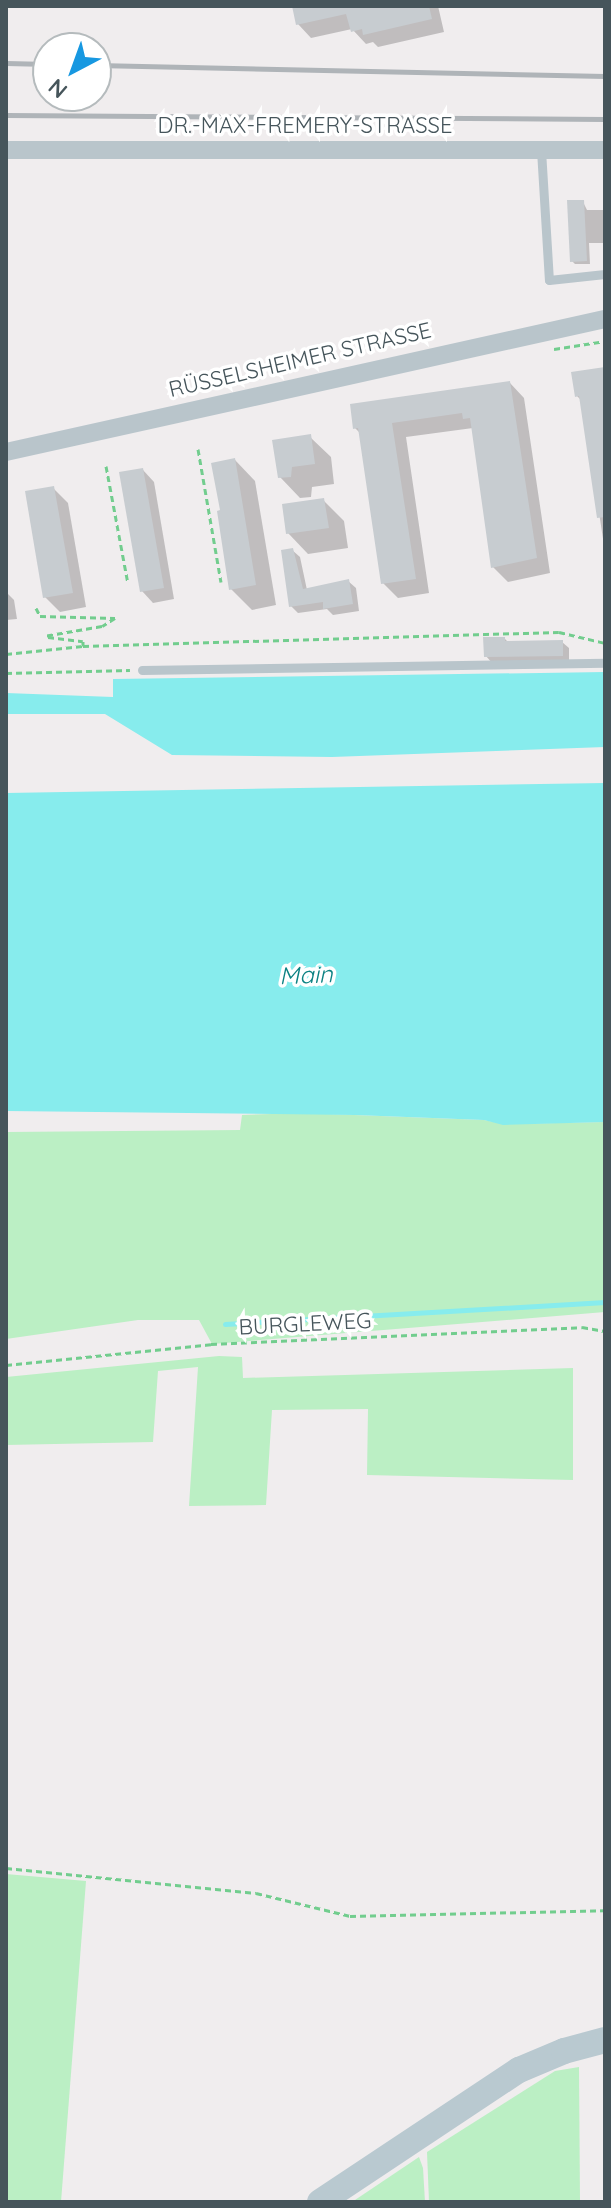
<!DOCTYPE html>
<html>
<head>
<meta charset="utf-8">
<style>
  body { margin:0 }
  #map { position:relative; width:611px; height:2208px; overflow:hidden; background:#f0edee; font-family:Quicksand,sans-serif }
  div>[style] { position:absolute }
  .green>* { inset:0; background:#bbefc4 }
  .water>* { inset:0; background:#87eced }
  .shadow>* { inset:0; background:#0003 }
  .stream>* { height:5px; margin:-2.5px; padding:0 2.5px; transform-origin:2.5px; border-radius:2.5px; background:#87eced }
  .building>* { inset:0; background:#c7ccd0 }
  .path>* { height:3px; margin-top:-1.5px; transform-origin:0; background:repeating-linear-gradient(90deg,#72cd8e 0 6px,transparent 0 10px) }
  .lane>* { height:9px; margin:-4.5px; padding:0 4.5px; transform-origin:4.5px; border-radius:4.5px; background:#b9c5cb }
  .street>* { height:18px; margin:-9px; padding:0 9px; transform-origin:9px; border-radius:9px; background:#b9c5cb }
  .secondary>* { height:26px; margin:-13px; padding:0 13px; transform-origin:13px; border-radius:13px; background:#b9c9d0 }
  .rail>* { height:5px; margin:-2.5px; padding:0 2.5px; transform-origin:2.5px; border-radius:2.5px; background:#afb4b8 }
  span { translate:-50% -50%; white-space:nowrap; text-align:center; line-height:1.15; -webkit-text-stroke:7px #fff; paint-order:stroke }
  .street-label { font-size:22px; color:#46555b }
  .water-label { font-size:24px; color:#0c8283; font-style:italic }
  .frame { position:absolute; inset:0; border:8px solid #46555b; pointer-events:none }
  .north { position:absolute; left:32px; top:32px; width:80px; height:80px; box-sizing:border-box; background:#fff; border:2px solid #b5bbbd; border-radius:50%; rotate:221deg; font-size:22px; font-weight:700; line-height:32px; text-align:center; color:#46555b }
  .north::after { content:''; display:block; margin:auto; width:28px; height:36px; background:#1798e1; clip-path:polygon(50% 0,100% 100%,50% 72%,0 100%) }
</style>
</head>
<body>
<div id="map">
  <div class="green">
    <div style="clip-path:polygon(302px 1113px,484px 1120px,503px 1124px,605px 1122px,605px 1312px,212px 1344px,199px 1320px,138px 1320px,6px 1339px,6px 1132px,240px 1130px,242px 1115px)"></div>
    <div style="clip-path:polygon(219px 1356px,242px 1357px,243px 1378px,573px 1368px,573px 1480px,367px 1475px,368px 1409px,272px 1410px,266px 1505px,189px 1506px,198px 1367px,158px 1371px,153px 1442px,6px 1445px,6px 1377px)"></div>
    <div style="clip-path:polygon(6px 1874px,86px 1881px,61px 2202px,6px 2202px)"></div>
    <div style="clip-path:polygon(579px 2067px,580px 2202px,429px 2202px,427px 2152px,555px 2071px)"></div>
    <div style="clip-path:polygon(419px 2157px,423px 2168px,425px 2202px,352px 2202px)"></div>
  </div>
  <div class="water">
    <div style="clip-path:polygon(605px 672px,605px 747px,332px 757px,172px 755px,105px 714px,6px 714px,6px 693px,113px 697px,113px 679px)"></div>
    <div style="clip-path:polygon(605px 783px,605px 1122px,503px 1125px,484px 1120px,355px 1115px,6px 1111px,6px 793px)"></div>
  </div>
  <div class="shadow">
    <div style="clip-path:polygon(294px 6px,438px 6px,444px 32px,378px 47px,373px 42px,366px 44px,352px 29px,311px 38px,298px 24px)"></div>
    <div style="clip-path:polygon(583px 202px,587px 210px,605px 210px,605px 243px,589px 243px,590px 264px,575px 264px,572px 261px)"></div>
    <div style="clip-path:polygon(605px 369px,605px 552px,582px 401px,577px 396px)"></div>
    <div style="clip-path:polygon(510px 383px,524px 398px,550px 573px,508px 582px,493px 567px,473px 428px,406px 437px,429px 593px,398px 598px,383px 583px,361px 434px,355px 428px)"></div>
    <div style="clip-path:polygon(310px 437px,331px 457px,334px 484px,312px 487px,311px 497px,300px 498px,280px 477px)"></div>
    <div style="clip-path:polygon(235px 460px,255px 481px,276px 605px,252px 610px,231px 589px,223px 511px)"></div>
    <div style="clip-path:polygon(143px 470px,154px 482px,174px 599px,153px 603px,142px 591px)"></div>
    <div style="clip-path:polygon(53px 488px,68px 503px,86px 607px,60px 612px,45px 597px)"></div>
    <div style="clip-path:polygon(324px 501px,344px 521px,348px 548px,308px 554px,288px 533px)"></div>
    <div style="clip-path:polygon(292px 550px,300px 557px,307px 590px,348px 581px,356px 588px,359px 611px,333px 615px,327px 609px,298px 613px,291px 606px)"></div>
    <div style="clip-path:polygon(7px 593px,14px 600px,17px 619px,6px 620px)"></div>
    <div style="clip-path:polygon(505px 639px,509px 643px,562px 642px,569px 648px,569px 662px,492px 663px,486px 656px)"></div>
  </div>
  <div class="stream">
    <div style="left:225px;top:1324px;width:381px;rotate:-3.3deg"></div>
  </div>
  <div class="building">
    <div style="clip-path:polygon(292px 6px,429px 6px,432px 19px,363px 35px,362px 29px,351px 32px,346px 14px,296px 25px)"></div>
    <div style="clip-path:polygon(567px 200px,584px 200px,587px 261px,570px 262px)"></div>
    <div style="clip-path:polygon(605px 367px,605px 517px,597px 518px,579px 396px,575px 397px,571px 372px)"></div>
    <div style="clip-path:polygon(510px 381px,537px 558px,491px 568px,470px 418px,463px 419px,462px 413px,392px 423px,416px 579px,381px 584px,358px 428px,353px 429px,350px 404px)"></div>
    <div style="clip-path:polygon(311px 434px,315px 464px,292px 467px,291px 477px,278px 478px,272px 440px)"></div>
    <div style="clip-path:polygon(235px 458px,256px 585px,229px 590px,217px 511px,220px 510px,211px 463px)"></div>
    <div style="clip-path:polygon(143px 468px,164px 588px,140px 592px,119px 472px)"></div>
    <div style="clip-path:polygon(54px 486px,73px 593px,43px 598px,25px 491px)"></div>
    <div style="clip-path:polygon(324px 498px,329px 528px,286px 534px,282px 504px)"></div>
    <div style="clip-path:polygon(293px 548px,303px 589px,349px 579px,353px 604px,323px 609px,323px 602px,289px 607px,281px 550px)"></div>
    <div style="clip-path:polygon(483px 637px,505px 637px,505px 641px,563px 640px,563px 656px,484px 657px)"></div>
  </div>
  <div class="path">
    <div style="left:554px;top:349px;width:52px;rotate:-8.9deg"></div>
    <div style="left:198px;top:449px;width:135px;rotate:80.2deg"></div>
    <div style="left:106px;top:466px;width:119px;rotate:79.4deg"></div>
    <div style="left:36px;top:608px;width:9px;rotate:63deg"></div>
    <div style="left:40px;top:616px;width:75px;rotate:1.5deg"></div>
    <div style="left:115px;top:618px;width:15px;rotate:148deg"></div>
    <div style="left:102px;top:626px;width:59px;rotate:170.2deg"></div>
    <div style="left:48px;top:637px;width:35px;rotate:7deg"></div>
    <div style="left:83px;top:641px;width:5px;rotate:90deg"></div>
    <div style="left:6px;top:654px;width:77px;rotate:-5.9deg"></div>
    <div style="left:83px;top:646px;width:476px;rotate:-1.7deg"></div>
    <div style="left:559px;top:632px;width:47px;rotate:13.4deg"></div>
    <div style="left:6px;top:673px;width:124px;rotate:-1.4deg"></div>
    <div style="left:6px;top:1365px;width:206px;rotate:-5.8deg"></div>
    <div style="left:211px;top:1344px;width:371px;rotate:-2.6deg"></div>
    <div style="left:582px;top:1327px;width:23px;rotate:10deg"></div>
    <div style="left:6px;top:1868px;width:251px;rotate:5.7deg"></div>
    <div style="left:256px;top:1893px;width:97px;rotate:13.7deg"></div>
    <div style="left:350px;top:1916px;width:255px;rotate:-1.3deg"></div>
  </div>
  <div class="lane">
    <div style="left:541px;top:150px;width:130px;rotate:86.5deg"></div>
    <div style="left:549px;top:280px;width:56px;rotate:-6.1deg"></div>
    <div style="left:142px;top:670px;width:463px;rotate:-0.9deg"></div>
  </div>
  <div class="street">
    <div style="left:6px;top:150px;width:599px"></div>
    <div style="left:6px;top:452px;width:614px;rotate:-12.52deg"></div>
  </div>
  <div class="secondary">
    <div style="left:320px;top:2202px;width:239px;rotate:-33.6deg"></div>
    <div style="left:519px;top:2070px;width:49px;rotate:-22.9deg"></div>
    <div style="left:564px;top:2051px;width:42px;rotate:-15deg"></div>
  </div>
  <div class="rail">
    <div style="left:6px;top:63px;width:42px;rotate:1.4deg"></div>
    <div style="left:96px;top:65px;width:509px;rotate:1.24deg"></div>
    <div style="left:6px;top:115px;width:599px;rotate:0.38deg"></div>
  </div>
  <div class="street-label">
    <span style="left:305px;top:126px">DR.-MAX-FREMERY-STRASSE</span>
    <span style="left:300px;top:360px;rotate:-13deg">RÜSSELSHEIMER STRASSE</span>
    <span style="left:305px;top:1324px;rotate:-3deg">BURGLEWEG</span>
  </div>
  <div class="water-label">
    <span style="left:306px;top:975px;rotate:-2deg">Main</span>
  </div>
  <div class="frame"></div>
  <div class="north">N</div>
</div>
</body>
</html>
